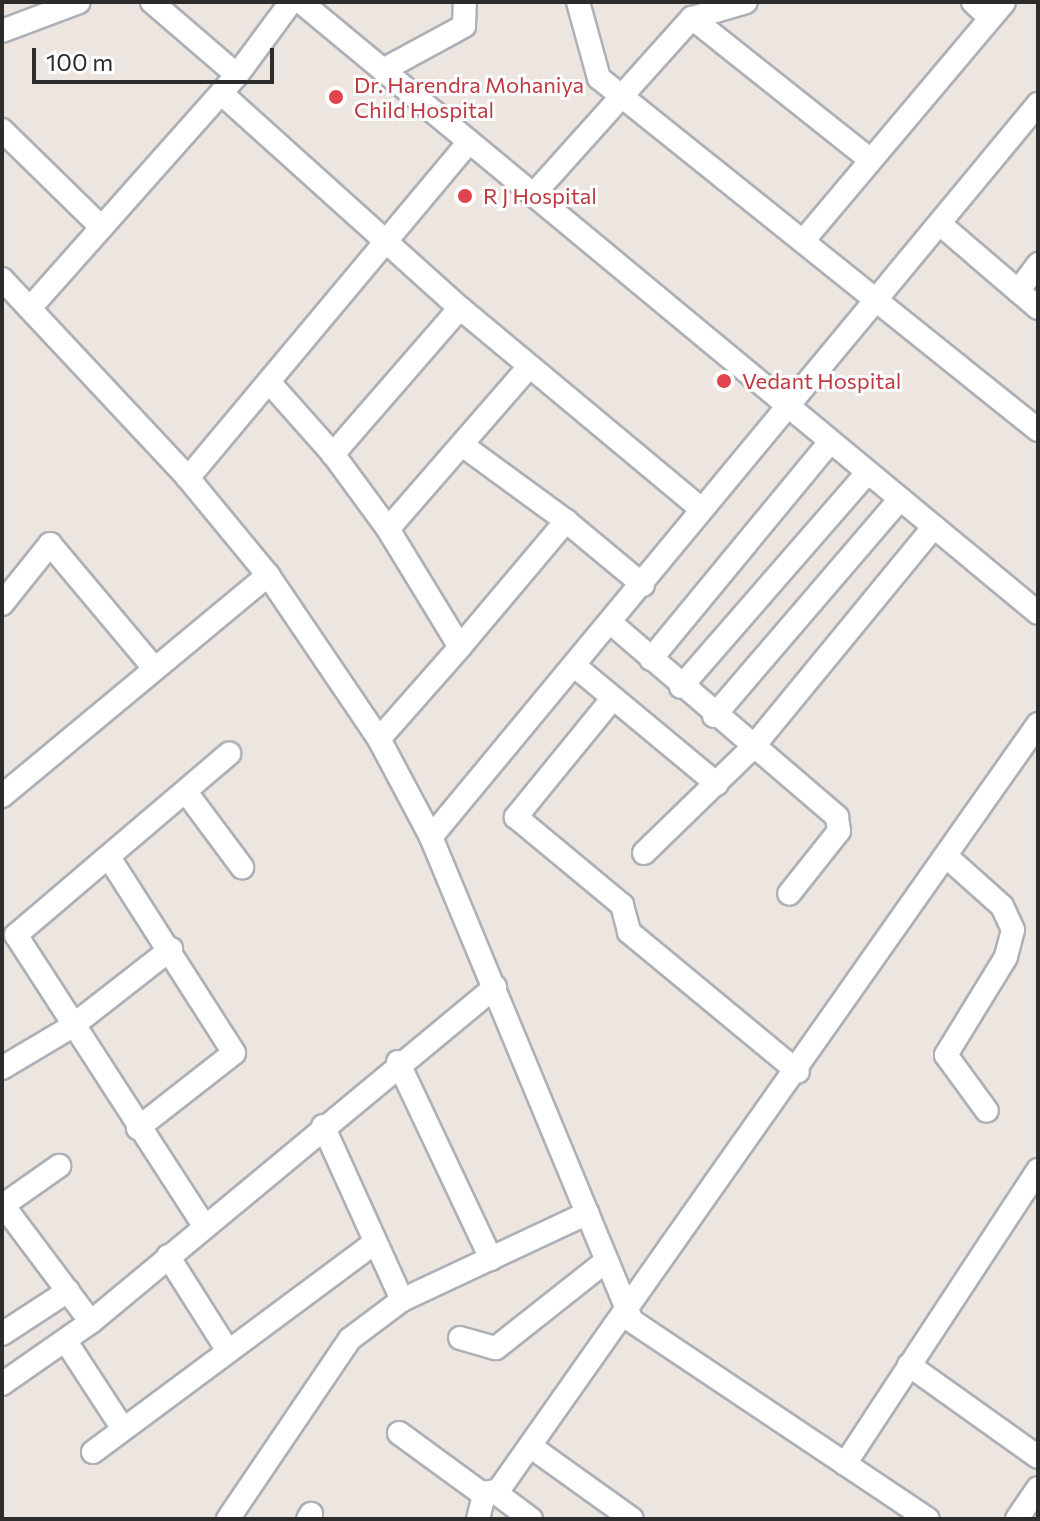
<!DOCTYPE html>
<html>
<head>
<meta charset="utf-8">
<style>
  body { margin:0 }
  #map { position:relative; width:1040px; height:1521px; overflow:hidden; background:#ece5e0; font-family:Commissioner,sans-serif }
  div>[style] { position:absolute }
  .roads { filter:drop-shadow(2px 0 #adb0b6) drop-shadow(-2px 0 #adb0b6) drop-shadow(0 2px #adb0b6) drop-shadow(0 -2px #adb0b6) }
  .minor>* { height:22px; margin:-11px; padding:0 11px; transform-origin:11px; border-radius:11px; background:#fff }
  .dots>* { width:22px; height:22px; translate:-50% -50%; box-sizing:border-box; border:4px solid #fff; border-radius:50% }
  span { translate:-50% -50%; white-space:nowrap; text-align:center; line-height:1.15; -webkit-text-stroke:6px #fff; paint-order:stroke }
  .health-label { font-size:22px; color:#be3a42 }
  .left { translate:0 -50%; text-align:left }
  .frame { position:absolute; inset:0; border:4px solid #2c2c2c; pointer-events:none }
  .scale { position:absolute; left:32px; top:48px; width:242px; height:36px; box-sizing:border-box; border:4px solid #2c2c2c; border-top:0; padding-left:10px; font-size:24px; line-height:28px; white-space:nowrap; color:#2c2c2c; -webkit-text-stroke:6px #fff; paint-order:stroke }
</style>
</head>
<body>
<div id="map">
  <div class="roads">
    <div class="minor">
      <div style="left:152px;top:2px;width:112px;rotate:40.7deg"></div>
      <div style="left:301px;top:2px;width:957px;rotate:39.66deg"></div>
      <div style="left:578px;top:2px;width:79px;rotate:74.6deg"></div>
      <div style="left:599px;top:78px;width:563px;rotate:38.72deg"></div>
      <div style="left:973px;top:2px;width:23px;rotate:43deg"></div>
      <div style="left:692px;top:18px;width:56px;rotate:-16.5deg"></div>
      <div style="left:2px;top:31px;width:82px;rotate:-20.6deg"></div>
      <div style="left:383px;top:70px;width:92px;rotate:-28.5deg"></div>
      <div style="left:464px;top:26px;width:24px;rotate:-88deg"></div>
      <div style="left:221px;top:93px;width:321px;rotate:42deg"></div>
      <div style="left:460px;top:308px;width:194px;rotate:131deg"></div>
      <div style="left:333px;top:454px;width:95px;rotate:-131.6deg"></div>
      <div style="left:2px;top:130px;width:139px;rotate:44.4deg"></div>
      <div style="left:533px;top:195px;width:238px;rotate:-48.1deg"></div>
      <div style="left:692px;top:18px;width:226px;rotate:38.5deg"></div>
      <div style="left:940px;top:224px;width:129px;rotate:40.6deg"></div>
      <div style="left:803px;top:241px;width:312px;rotate:-49.9deg"></div>
      <div style="left:2px;top:279px;width:272px;rotate:46.9deg"></div>
      <div style="left:188px;top:478px;width:126px;rotate:50.5deg"></div>
      <div style="left:268px;top:575px;width:198px;rotate:55.9deg"></div>
      <div style="left:379px;top:739px;width:111px;rotate:62deg"></div>
      <div style="left:431px;top:837px;width:524px;rotate:67.45deg"></div>
      <div style="left:632px;top:1321px;width:356px;rotate:33.8deg"></div>
      <div style="left:1018px;top:291px;width:34px;rotate:-53deg"></div>
      <div style="left:31px;top:307px;width:310px;rotate:-48.4deg"></div>
      <div style="left:237px;top:75px;width:91px;rotate:-53.5deg"></div>
      <div style="left:460px;top:308px;width:314px;rotate:39.8deg"></div>
      <div style="left:333px;top:454px;width:93px;rotate:53.7deg"></div>
      <div style="left:188px;top:478px;width:438px;rotate:-50.1deg"></div>
      <div style="left:566px;top:521px;width:100px;rotate:39.7deg"></div>
      <div style="left:2px;top:604px;width:77px;rotate:-51.3deg"></div>
      <div style="left:50px;top:544px;width:163px;rotate:50deg"></div>
      <div style="left:611px;top:623px;width:298px;rotate:40.6deg"></div>
      <div style="left:837px;top:817px;width:14px;rotate:82deg"></div>
      <div style="left:839px;top:831px;width:80px;rotate:128.4deg"></div>
      <div style="left:460px;top:647px;width:165px;rotate:-49.9deg"></div>
      <div style="left:566px;top:521px;width:125px;rotate:-143.8deg"></div>
      <div style="left:651px;top:659px;width:281px;rotate:-50.5deg"></div>
      <div style="left:576px;top:667px;width:183px;rotate:39.7deg"></div>
      <div style="left:681px;top:687px;width:284px;rotate:-49deg"></div>
      <div style="left:613px;top:698px;width:154px;rotate:129.2deg"></div>
      <div style="left:516px;top:817px;width:138px;rotate:39.7deg"></div>
      <div style="left:622px;top:905px;width:28px;rotate:75deg"></div>
      <div style="left:629px;top:932px;width:219px;rotate:39.6deg"></div>
      <div style="left:714px;top:716px;width:286px;rotate:-49.4deg"></div>
      <div style="left:379px;top:739px;width:123px;rotate:-48.6deg"></div>
      <div style="left:460px;top:647px;width:138px;rotate:-121.4deg"></div>
      <div style="left:388px;top:529px;width:213px;rotate:-49deg"></div>
      <div style="left:186px;top:792px;width:94px;rotate:53.3deg"></div>
      <div style="left:2px;top:796px;width:346px;rotate:-39.7deg"></div>
      <div style="left:431px;top:837px;width:952px;rotate:-50.37deg"></div>
      <div style="left:644px;top:853px;width:152px;rotate:-44.2deg"></div>
      <div style="left:753px;top:747px;width:285px;rotate:-50.6deg"></div>
      <div style="left:946px;top:856px;width:75px;rotate:41.8deg"></div>
      <div style="left:1002px;top:906px;width:26px;rotate:65deg"></div>
      <div style="left:1013px;top:930px;width:28px;rotate:105deg"></div>
      <div style="left:1006px;top:957px;width:115px;rotate:121.5deg"></div>
      <div style="left:946px;top:1055px;width:69px;rotate:53.8deg"></div>
      <div style="left:110px;top:859px;width:230px;rotate:57.4deg"></div>
      <div style="left:234px;top:1053px;width:122px;rotate:142deg"></div>
      <div style="left:398px;top:1062px;width:218px;rotate:64.7deg"></div>
      <div style="left:2px;top:1068px;width:80px;rotate:-30.7deg"></div>
      <div style="left:71px;top:1027px;width:127px;rotate:-38deg"></div>
      <div style="left:3px;top:1205px;width:146px;rotate:53.1deg"></div>
      <div style="left:91px;top:1322px;width:525px;rotate:-39.67deg"></div>
      <div style="left:2px;top:1206px;width:70px;rotate:-35.1deg"></div>
      <div style="left:203px;top:1224px;width:344px;rotate:-122.9deg"></div>
      <div style="left:16px;top:935px;width:280px;rotate:-40.4deg"></div>
      <div style="left:168px;top:1256px;width:112px;rotate:57.7deg"></div>
      <div style="left:402px;top:1300px;width:205px;rotate:-25.1deg"></div>
      <div style="left:2px;top:1334px;width:79px;rotate:-33.1deg"></div>
      <div style="left:460px;top:1338px;width:37px;rotate:16deg"></div>
      <div style="left:496px;top:1348px;width:140px;rotate:-38.3deg"></div>
      <div style="left:67px;top:1343px;width:103px;rotate:56.9deg"></div>
      <div style="left:909px;top:1365px;width:158px;rotate:35.5deg"></div>
      <div style="left:2px;top:1384px;width:108px;rotate:-34.9deg"></div>
      <div style="left:399px;top:1433px;width:102px;rotate:36.2deg"></div>
      <div style="left:481px;top:1493px;width:17px;rotate:-7deg"></div>
      <div style="left:498px;top:1491px;width:938px;rotate:-54.85deg"></div>
      <div style="left:530px;top:1446px;width:125px;rotate:35.6deg"></div>
      <div style="left:93px;top:1452px;width:349px;rotate:-36.6deg"></div>
      <div style="left:845px;top:1464px;width:352px;rotate:-56.7deg"></div>
      <div style="left:495px;top:1492px;width:45px;rotate:36.9deg"></div>
      <div style="left:228px;top:1519px;width:217px;rotate:-55.9deg"></div>
      <div style="left:350px;top:1339px;width:65px;rotate:-36.9deg"></div>
      <div style="left:402px;top:1300px;width:191px;rotate:-114.4deg"></div>
      <div style="left:308px;top:1519px;width:6px;rotate:-59deg"></div>
      <div style="left:478px;top:1519px;width:25px;rotate:-76deg"></div>
      <div style="left:1017px;top:1519px;width:37px;rotate:-56deg"></div>
    </div>
  </div>
  <div class="dots">
    <div style="left:336px;top:97px;background:#e0444e"></div>
    <div style="left:465px;top:196px;background:#e0444e"></div>
    <div style="left:724px;top:381px;background:#e0444e"></div>
  </div>
  <div class="health-label">
    <span class="left" style="left:354px;top:97px">Dr. Harendra Mohaniya<br>Child Hospital</span>
    <span class="left" style="left:483px;top:196px">R J Hospital</span>
    <span class="left" style="left:742px;top:381px">Vedant Hospital</span>
  </div>
  <div class="frame"></div>
  <div class="scale">100 m</div>
</div>
</body>
</html>
